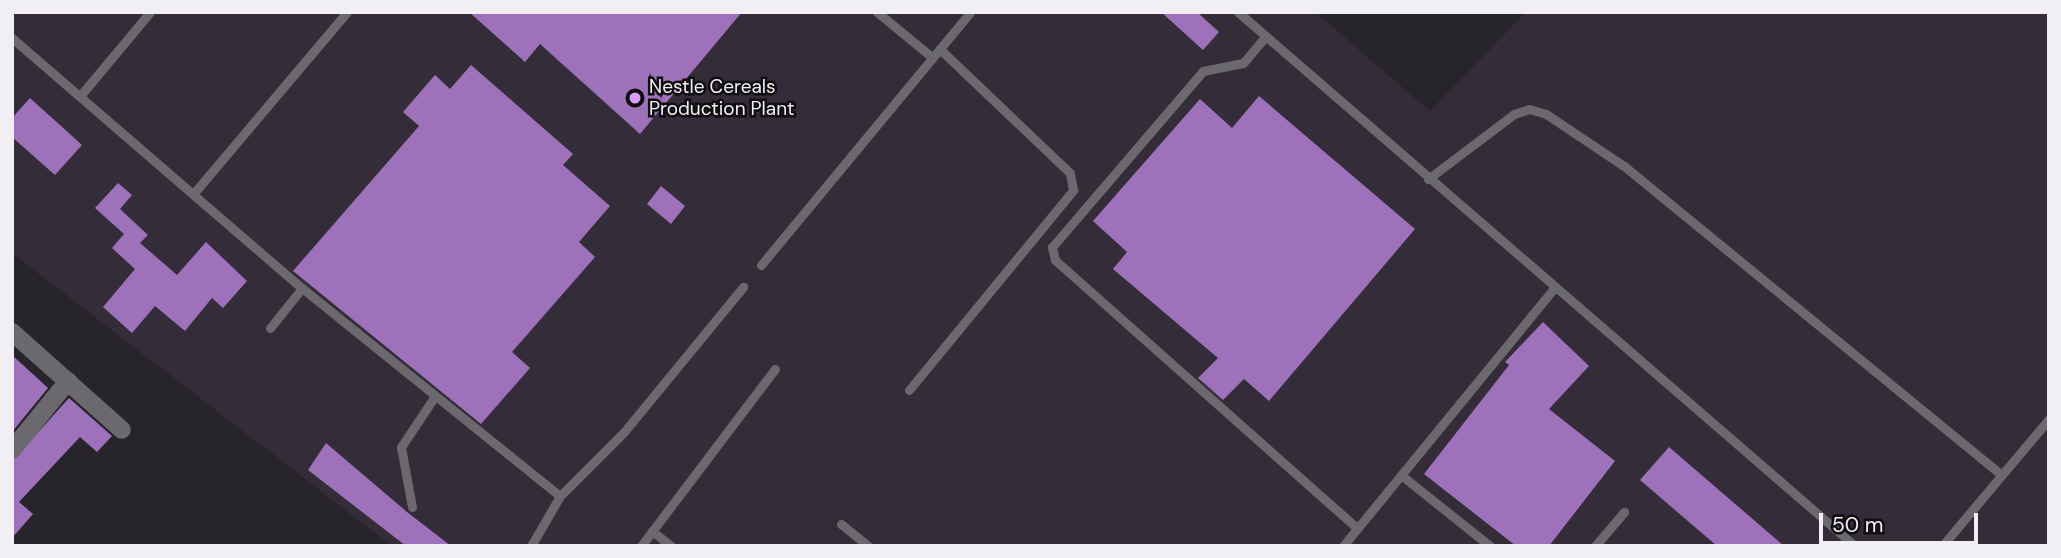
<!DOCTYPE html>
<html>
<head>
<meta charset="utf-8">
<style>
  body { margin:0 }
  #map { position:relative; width:2061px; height:558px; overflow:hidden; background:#28242b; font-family:"DM Sans",sans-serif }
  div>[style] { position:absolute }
  .built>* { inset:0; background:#342c39 }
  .building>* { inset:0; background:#9e72ba }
  .lane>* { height:9px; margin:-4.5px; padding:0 4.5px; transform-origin:4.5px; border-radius:4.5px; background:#6b696d }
  .street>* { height:18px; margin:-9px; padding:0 9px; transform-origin:9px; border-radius:9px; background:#6b696d }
  .dots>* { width:19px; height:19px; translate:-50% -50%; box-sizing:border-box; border:4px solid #100e11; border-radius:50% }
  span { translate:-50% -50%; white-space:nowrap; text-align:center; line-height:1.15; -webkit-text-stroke:5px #100e11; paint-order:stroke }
  .poi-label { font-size:19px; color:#f2eff4 }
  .left { translate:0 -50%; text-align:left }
  .frame { position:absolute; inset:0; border:14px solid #f2eff4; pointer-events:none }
  .scale { position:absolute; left:1819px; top:513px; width:159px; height:32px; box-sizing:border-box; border:4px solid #f2eff4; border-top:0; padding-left:9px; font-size:21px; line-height:24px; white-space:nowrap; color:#f2eff4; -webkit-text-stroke:5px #100e11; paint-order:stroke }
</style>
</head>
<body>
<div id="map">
  <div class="built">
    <div style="clip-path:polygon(12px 12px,1315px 12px,1430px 111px,1526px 12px,2049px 12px,2049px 546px,392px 546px,12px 253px)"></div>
  </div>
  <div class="building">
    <div style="clip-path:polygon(469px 12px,742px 12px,640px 134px,540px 44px,525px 62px)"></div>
    <div style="clip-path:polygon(1161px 12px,1197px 12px,1219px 32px,1203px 50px)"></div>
    <div style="clip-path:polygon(471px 65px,573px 154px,563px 165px,610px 206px,579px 242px,595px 257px,512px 352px,530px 368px,481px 424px,293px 271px,419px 126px,403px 112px,435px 75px,450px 89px)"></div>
    <div style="clip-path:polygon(1259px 96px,1415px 229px,1269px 401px,1244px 379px,1223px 400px,1198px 378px,1218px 358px,1113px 269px,1127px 252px,1093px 221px,1200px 99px,1232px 128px)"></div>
    <div style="clip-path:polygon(30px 98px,82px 145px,55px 175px,12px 137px,12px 118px)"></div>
    <div style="clip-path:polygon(118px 183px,132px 195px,120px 209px,148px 235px,140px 243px,177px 275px,206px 242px,247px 281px,223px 308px,212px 298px,185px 331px,155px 306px,132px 333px,103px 307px,135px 269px,112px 248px,124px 234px,95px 208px)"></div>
    <div style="clip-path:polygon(661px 186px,685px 206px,671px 224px,647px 204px)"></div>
    <div style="clip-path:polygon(1543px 322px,1589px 366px,1549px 409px,1615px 461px,1549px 546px,1516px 546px,1424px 474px,1509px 365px,1505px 362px)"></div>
    <div style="clip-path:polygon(12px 355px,48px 388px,12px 432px)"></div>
    <div style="clip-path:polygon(69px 398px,112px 436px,97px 452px,80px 437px,19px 502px,33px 514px,12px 538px,12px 461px)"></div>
    <div style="clip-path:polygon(326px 443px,407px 512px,451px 546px,406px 546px,308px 470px)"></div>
    <div style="clip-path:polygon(1669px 447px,1784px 546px,1717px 546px,1640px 480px)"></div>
  </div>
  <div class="lane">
    <div style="left:877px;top:12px;width:72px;rotate:39.4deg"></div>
    <div style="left:1238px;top:12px;width:816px;rotate:40.88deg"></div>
    <div style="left:1265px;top:37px;width:34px;rotate:130deg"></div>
    <div style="left:1243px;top:63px;width:41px;rotate:168.7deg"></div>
    <div style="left:1203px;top:71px;width:232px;rotate:130.6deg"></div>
    <div style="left:1052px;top:247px;width:13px;rotate:77deg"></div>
    <div style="left:1055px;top:260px;width:404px;rotate:41.6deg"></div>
    <div style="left:12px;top:38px;width:383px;rotate:40.8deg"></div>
    <div style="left:302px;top:288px;width:331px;rotate:38.9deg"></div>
    <div style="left:560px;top:496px;width:91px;rotate:-45deg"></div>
    <div style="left:624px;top:432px;width:188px;rotate:-50.6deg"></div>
    <div style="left:80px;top:96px;width:109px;rotate:-50.2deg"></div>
    <div style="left:1428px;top:179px;width:108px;rotate:-37.1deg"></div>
    <div style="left:1514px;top:114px;width:16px;rotate:-18deg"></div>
    <div style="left:1529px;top:109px;width:18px;rotate:16deg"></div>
    <div style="left:1546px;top:114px;width:94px;rotate:33.7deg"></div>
    <div style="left:1624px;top:166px;width:486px;rotate:39.3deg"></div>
    <div style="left:194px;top:193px;width:237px;rotate:-49.8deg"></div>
    <div style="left:761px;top:265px;width:328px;rotate:-50.4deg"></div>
    <div style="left:270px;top:328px;width:51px;rotate:-51.3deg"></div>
    <div style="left:909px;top:390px;width:259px;rotate:-50.6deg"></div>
    <div style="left:1073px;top:190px;width:17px;rotate:-100deg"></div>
    <div style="left:1070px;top:173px;width:180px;rotate:-136.4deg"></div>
    <div style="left:1401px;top:475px;width:114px;rotate:38.6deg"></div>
    <div style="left:412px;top:507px;width:61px;rotate:-100.4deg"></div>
    <div style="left:401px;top:447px;width:61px;rotate:-56.3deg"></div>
    <div style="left:841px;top:524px;width:35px;rotate:39deg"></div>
    <div style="left:652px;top:531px;width:24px;rotate:38deg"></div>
    <div style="left:531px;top:546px;width:58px;rotate:-59.9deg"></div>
    <div style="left:641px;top:546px;width:222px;rotate:-52.9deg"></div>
    <div style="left:1343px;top:546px;width:333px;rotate:-50.7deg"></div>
    <div style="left:1595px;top:546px;width:45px;rotate:-49.5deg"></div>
    <div style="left:1942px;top:546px;width:166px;rotate:-49.9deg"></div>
  </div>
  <div class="street">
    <div style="left:12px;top:332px;width:147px;rotate:41.7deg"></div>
    <div style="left:12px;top:450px;width:89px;rotate:-50.9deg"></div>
  </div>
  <div class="dots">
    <div style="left:635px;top:98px;background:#d59cfb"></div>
  </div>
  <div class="poi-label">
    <span class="left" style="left:649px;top:98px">Nestle Cereals<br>Production Plant</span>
  </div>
  <div class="frame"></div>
  <div class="scale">50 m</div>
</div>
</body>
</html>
